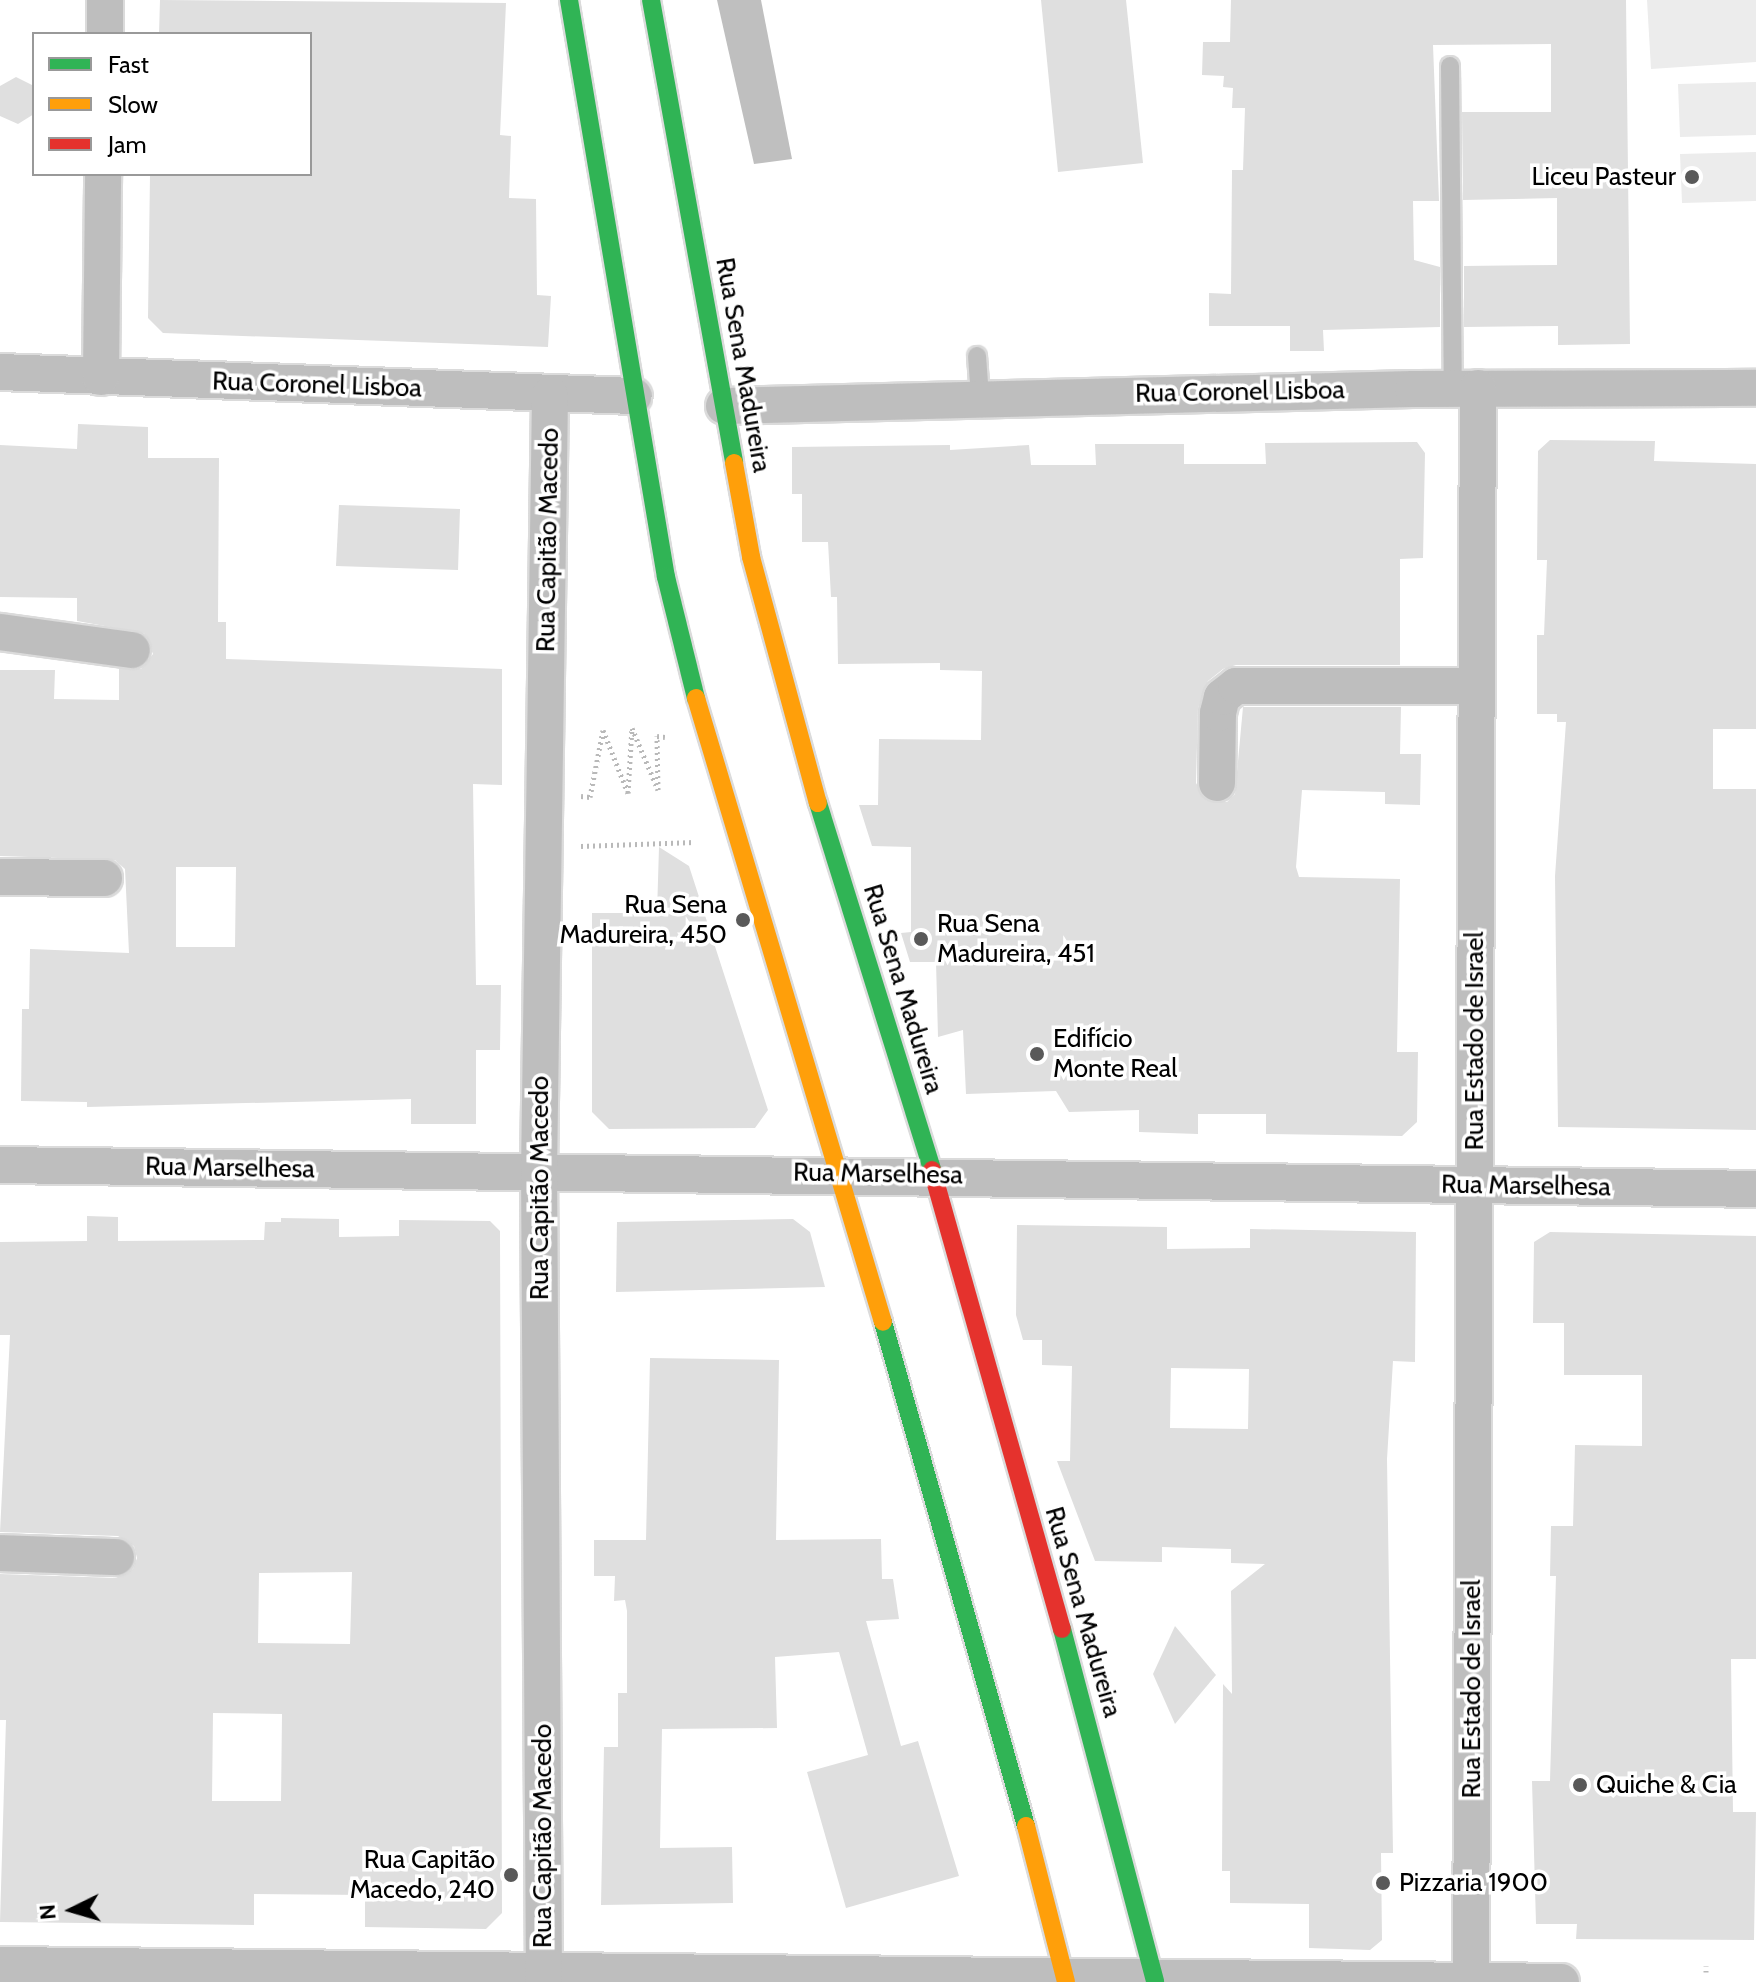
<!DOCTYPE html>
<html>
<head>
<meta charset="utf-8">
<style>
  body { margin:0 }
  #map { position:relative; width:1756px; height:1982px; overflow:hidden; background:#fff; font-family:Cabin,sans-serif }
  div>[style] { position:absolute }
  .green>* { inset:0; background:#ececec }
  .water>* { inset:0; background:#bfbfbf }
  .building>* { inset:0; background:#dfdfdf }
  .path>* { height:5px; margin-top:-2.5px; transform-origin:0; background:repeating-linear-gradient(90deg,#b9b9b9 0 2px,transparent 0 6px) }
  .roads { filter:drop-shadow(2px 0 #dbdbdb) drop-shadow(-2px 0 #dbdbdb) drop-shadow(0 2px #dbdbdb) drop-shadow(0 -2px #dbdbdb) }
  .lane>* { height:18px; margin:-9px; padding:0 9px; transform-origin:9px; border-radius:9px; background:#bebebe }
  .street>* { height:36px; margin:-18px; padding:0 18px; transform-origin:18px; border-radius:18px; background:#bebebe }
  .fast>* { height:18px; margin:-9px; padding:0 9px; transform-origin:9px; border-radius:9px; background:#30b455 }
  .slow>* { height:18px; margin:-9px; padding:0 9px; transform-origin:9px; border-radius:9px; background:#ff9f0a }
  .jam>* { height:18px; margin:-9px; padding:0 9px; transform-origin:9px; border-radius:9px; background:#e5322d }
  .dots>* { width:22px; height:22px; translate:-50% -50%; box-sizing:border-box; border:4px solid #fff; border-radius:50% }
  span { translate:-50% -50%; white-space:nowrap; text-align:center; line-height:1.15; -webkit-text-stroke:7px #fff; paint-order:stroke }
  .poi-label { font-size:26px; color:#000 }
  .right { translate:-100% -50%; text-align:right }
  .left { translate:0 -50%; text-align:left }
  .street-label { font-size:26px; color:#000 }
  .legend { position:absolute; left:32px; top:32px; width:280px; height:144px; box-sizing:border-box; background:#fff; border:2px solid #999; margin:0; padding:10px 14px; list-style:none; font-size:24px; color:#000 }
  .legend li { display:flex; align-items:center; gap:16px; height:40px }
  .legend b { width:40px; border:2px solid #999 }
  .north { position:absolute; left:32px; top:1870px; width:80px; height:80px; -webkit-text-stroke:6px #fff; paint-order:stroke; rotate:265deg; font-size:22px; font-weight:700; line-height:32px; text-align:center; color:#000 }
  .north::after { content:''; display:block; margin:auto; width:28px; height:36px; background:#000; clip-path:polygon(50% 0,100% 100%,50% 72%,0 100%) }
</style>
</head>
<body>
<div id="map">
  <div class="green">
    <div style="clip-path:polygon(1647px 0,1756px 0,1756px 62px,1651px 69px)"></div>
    <div style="clip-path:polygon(1756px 82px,1756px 135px,1680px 137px,1678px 84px)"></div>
    <div style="clip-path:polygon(1756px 152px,1756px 201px,1682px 203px,1680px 154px)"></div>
  </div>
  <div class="water">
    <div style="clip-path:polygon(717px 0,761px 0,792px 159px,754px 164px)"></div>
  </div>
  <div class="building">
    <div style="clip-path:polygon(160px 0,506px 3px,500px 135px,511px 136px,509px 198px,536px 199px,537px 295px,551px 296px,548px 347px,163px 333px,148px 318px,150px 175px,310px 174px,310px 34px,159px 34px)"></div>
    <div style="clip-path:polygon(1041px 0,1126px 0,1143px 163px,1058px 172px)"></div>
    <div style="clip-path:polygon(1231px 0,1626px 0,1630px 344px,1558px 345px,1558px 326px,1464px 327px,1464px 266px,1557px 265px,1557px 198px,1463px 200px,1462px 112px,1551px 112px,1551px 44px,1433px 45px,1439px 201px,1413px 201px,1414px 260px,1440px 267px,1440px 327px,1323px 330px,1324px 351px,1290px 351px,1290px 326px,1209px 326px,1209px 293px,1231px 294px,1232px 170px,1243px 170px,1245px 108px,1232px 108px,1233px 88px,1223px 87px,1224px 76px,1202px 75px,1203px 42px,1230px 42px)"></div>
    <div style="clip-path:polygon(16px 77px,34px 86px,34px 114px,18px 124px,0 116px,0 86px)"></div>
    <div style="clip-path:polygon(evenodd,78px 424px,148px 427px,148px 458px,219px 458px,218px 622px,226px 622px,226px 659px,502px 669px,502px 785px,473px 784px,476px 985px,501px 985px,500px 1050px,476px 1050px,476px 1124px,411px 1124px,411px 1099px,87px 1107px,87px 1102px,21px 1101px,22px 1009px,29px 1009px,30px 949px,129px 953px,125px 869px,115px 860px,0 856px,0 670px,55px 670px,54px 699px,119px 700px,119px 669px,141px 669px,153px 654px,144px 633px,77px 621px,77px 598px,0 597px,0 445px,77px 449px,78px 424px,176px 867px,236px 867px,235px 947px,176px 947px,176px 867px)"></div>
    <div style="clip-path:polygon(1550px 440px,1655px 441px,1654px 461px,1756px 464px,1756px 729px,1713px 729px,1713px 789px,1756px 789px,1756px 1130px,1558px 1127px,1555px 876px,1566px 722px,1557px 722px,1557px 714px,1537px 714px,1537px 635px,1544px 635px,1547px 560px,1537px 560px,1538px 451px)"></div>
    <div style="clip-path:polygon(1417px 442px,1425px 453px,1423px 558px,1400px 559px,1400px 665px,1236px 665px,1223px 669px,1208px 681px,1198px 708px,1196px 783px,1207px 801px,1227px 802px,1235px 794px,1243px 707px,1401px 707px,1400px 754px,1421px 754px,1420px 805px,1385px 804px,1385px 792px,1302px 790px,1296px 867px,1299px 877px,1400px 879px,1397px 1052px,1418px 1052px,1417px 1122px,1402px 1136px,1266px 1134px,1266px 1114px,1198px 1114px,1198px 1134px,1139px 1132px,1139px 1110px,1069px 1112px,1056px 1091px,966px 1094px,963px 1030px,938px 1037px,936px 962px,910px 962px,901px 933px,911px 932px,911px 847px,872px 846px,859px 805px,878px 805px,879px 739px,981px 740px,982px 671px,940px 670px,940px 663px,838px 664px,837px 597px,831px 597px,828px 542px,802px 542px,802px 494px,792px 494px,792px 447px,950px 445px,950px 450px,1029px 445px,1031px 465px,1096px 465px,1095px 444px,1184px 444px,1184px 464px,1266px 464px,1265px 443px)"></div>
    <div style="clip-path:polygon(339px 505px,460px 509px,458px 570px,336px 566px)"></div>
    <div style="clip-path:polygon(659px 847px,689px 866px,768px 1110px,755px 1128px,609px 1129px,592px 1112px,592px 913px,657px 913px)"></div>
    <div style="clip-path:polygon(evenodd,87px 1216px,118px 1217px,118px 1241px,264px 1240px,265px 1222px,281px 1222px,281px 1218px,339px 1219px,339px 1237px,399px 1236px,399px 1220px,490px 1221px,500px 1231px,502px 1913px,486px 1929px,365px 1927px,365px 1895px,254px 1894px,254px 1925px,0 1922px,6px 1720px,0 1720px,0 1574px,116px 1578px,133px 1569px,137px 1558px,134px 1546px,118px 1536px,0 1532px,10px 1335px,0 1335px,0 1242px,87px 1241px,87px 1216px,352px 1572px,350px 1644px,258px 1643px,259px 1573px,352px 1572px,87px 1216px,213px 1713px,282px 1714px,281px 1801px,212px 1801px,213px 1713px)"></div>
    <div style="clip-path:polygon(793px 1219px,810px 1232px,825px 1287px,616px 1292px,617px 1222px)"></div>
    <div style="clip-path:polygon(evenodd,1017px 1225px,1167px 1227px,1167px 1249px,1250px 1248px,1250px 1229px,1416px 1232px,1415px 1362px,1393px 1361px,1387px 1459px,1393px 1853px,1381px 1853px,1382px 1940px,1370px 1950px,1309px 1948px,1309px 1904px,1230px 1903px,1230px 1871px,1222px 1871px,1223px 1684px,1232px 1694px,1231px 1591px,1265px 1564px,1231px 1563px,1231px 1549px,1193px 1548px,1162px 1547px,1162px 1562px,1095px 1561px,1057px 1461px,1070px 1461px,1072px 1366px,1042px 1365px,1042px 1340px,1023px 1340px,1016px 1315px,1017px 1225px,1171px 1368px,1249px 1369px,1248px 1429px,1170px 1428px,1171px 1368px)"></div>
    <div style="clip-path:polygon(1550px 1232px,1756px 1236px,1756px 1659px,1731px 1659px,1733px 1812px,1756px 1812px,1754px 1940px,1576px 1939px,1577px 1924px,1536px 1924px,1532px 1781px,1550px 1781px,1556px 1576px,1550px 1576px,1551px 1526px,1573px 1526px,1575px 1445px,1642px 1446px,1642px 1375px,1564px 1375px,1564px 1323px,1533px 1323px,1534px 1242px)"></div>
    <div style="clip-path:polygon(650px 1358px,779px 1360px,776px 1540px,881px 1539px,882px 1579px,893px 1579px,899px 1619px,866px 1621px,901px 1746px,918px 1741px,959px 1876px,846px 1908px,807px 1772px,868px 1755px,839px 1652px,775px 1657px,777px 1728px,662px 1729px,660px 1848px,732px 1847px,733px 1903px,601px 1905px,604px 1747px,618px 1747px,618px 1693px,627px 1693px,627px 1611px,625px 1600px,614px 1601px,615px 1576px,594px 1576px,594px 1540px,646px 1540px)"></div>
    <div style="clip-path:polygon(1175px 1626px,1216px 1675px,1175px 1724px,1153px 1674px)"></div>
  </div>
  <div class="path">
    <div style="left:581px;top:796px;width:9px;rotate:6deg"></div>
    <div style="left:590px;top:797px;width:68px;rotate:-79deg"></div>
    <div style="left:603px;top:730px;width:68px;rotate:68.4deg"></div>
    <div style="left:628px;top:793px;width:65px;rotate:-86.5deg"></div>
    <div style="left:632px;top:728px;width:67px;rotate:67.2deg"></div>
    <div style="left:658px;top:790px;width:54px;rotate:-91.1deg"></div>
    <div style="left:657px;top:736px;width:8px;rotate:7deg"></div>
    <div style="left:581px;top:846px;width:114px;rotate:-2deg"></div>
    <div style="left:1706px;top:1972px;width:6px;rotate:-90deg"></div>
  </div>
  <div class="roads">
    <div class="lane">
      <div style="left:1450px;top:66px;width:323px;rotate:89.5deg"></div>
      <div style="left:977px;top:356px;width:41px;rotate:85.8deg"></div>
    </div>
    <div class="street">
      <div style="left:105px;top:34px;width:34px;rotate:-90deg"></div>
      <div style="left:0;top:372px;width:634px;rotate:2.17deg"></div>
      <div style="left:101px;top:377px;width:203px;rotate:-89.4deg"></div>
      <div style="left:724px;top:406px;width:689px;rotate:-1.41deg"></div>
      <div style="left:1413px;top:389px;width:343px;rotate:-0.2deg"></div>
      <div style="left:0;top:632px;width:133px;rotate:7.8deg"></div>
      <div style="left:1217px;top:783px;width:70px;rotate:-89.2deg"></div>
      <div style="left:1218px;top:713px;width:16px;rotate:-76deg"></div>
      <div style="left:1222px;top:697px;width:18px;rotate:-38deg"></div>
      <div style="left:1236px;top:686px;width:241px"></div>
      <div style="left:0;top:877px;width:104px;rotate:0.6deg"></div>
      <div style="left:0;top:1165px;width:1756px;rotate:0.78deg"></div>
      <div style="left:0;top:1553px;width:116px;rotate:2deg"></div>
      <div style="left:0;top:1965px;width:1561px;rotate:0.62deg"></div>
      <div style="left:544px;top:1982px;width:809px;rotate:-90.35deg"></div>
      <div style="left:539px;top:1173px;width:778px;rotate:-89.19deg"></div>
      <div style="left:1471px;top:1982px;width:1594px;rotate:-89.75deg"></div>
    </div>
    <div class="fast">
      <div style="left:569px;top:0;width:585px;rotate:80.46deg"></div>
      <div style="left:666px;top:577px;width:125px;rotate:76.1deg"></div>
      <div style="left:651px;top:0;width:470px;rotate:79.8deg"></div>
      <div style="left:818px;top:803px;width:384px;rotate:72.7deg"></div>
      <div style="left:883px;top:1322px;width:524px;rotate:74.16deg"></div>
      <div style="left:1062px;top:1629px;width:365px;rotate:75.2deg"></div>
    </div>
    <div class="slow">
      <div style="left:734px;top:463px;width:96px;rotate:79.7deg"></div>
      <div style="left:751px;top:557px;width:255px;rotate:74.8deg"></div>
      <div style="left:696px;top:698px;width:651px;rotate:73.32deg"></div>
      <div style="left:1026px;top:1826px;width:161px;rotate:75.6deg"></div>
    </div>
    <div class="jam">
      <div style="left:932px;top:1170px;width:477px;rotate:74.2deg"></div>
    </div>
  </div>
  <div class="dots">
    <div style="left:1692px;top:177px;background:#595959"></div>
    <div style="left:743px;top:920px;background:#595959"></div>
    <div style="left:921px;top:939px;background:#595959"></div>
    <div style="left:1037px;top:1054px;background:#595959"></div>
    <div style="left:1580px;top:1785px;background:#595959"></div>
    <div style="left:511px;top:1875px;background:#595959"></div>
    <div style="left:1383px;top:1883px;background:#595959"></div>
  </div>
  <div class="poi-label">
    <span class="right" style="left:1676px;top:177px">Liceu Pasteur</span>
    <span class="right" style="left:727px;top:920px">Rua Sena<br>Madureira, 450</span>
    <span class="left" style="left:937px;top:939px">Rua Sena<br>Madureira, 451</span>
    <span class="left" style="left:1053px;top:1054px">Edifício<br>Monte Real</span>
    <span class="left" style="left:1596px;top:1785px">Quiche &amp; Cia</span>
    <span class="right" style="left:495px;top:1875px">Rua Capitão<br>Macedo, 240</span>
    <span class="left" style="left:1399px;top:1883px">Pizzaria 1900</span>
  </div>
  <div class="street-label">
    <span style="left:743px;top:365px;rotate:80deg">Rua Sena Madureira</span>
    <span style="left:317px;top:385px;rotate:2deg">Rua Coronel Lisboa</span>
    <span style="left:1240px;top:392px;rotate:-1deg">Rua Coronel Lisboa</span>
    <span style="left:548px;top:540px;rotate:-89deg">Rua Capitão Macedo</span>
    <span style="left:903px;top:989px;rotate:73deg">Rua Sena Madureira</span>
    <span style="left:1475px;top:1041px;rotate:-90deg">Rua Estado de Israel</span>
    <span style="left:230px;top:1168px;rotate:1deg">Rua Marselhesa</span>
    <span style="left:878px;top:1174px;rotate:1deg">Rua Marselhesa</span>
    <span style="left:1526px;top:1186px;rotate:1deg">Rua Marselhesa</span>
    <span style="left:540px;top:1188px;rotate:-90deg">Rua Capitão Macedo</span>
    <span style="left:1083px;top:1612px;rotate:74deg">Rua Sena Madureira</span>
    <span style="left:1472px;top:1689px;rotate:-90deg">Rua Estado de Israel</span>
    <span style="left:543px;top:1836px;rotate:-90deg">Rua Capitão Macedo</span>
  </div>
  <ul class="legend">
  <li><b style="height:10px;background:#30b455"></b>Fast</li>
  <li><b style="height:10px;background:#ff9f0a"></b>Slow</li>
  <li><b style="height:10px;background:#e5322d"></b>Jam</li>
  </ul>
  <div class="north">N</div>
</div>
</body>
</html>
